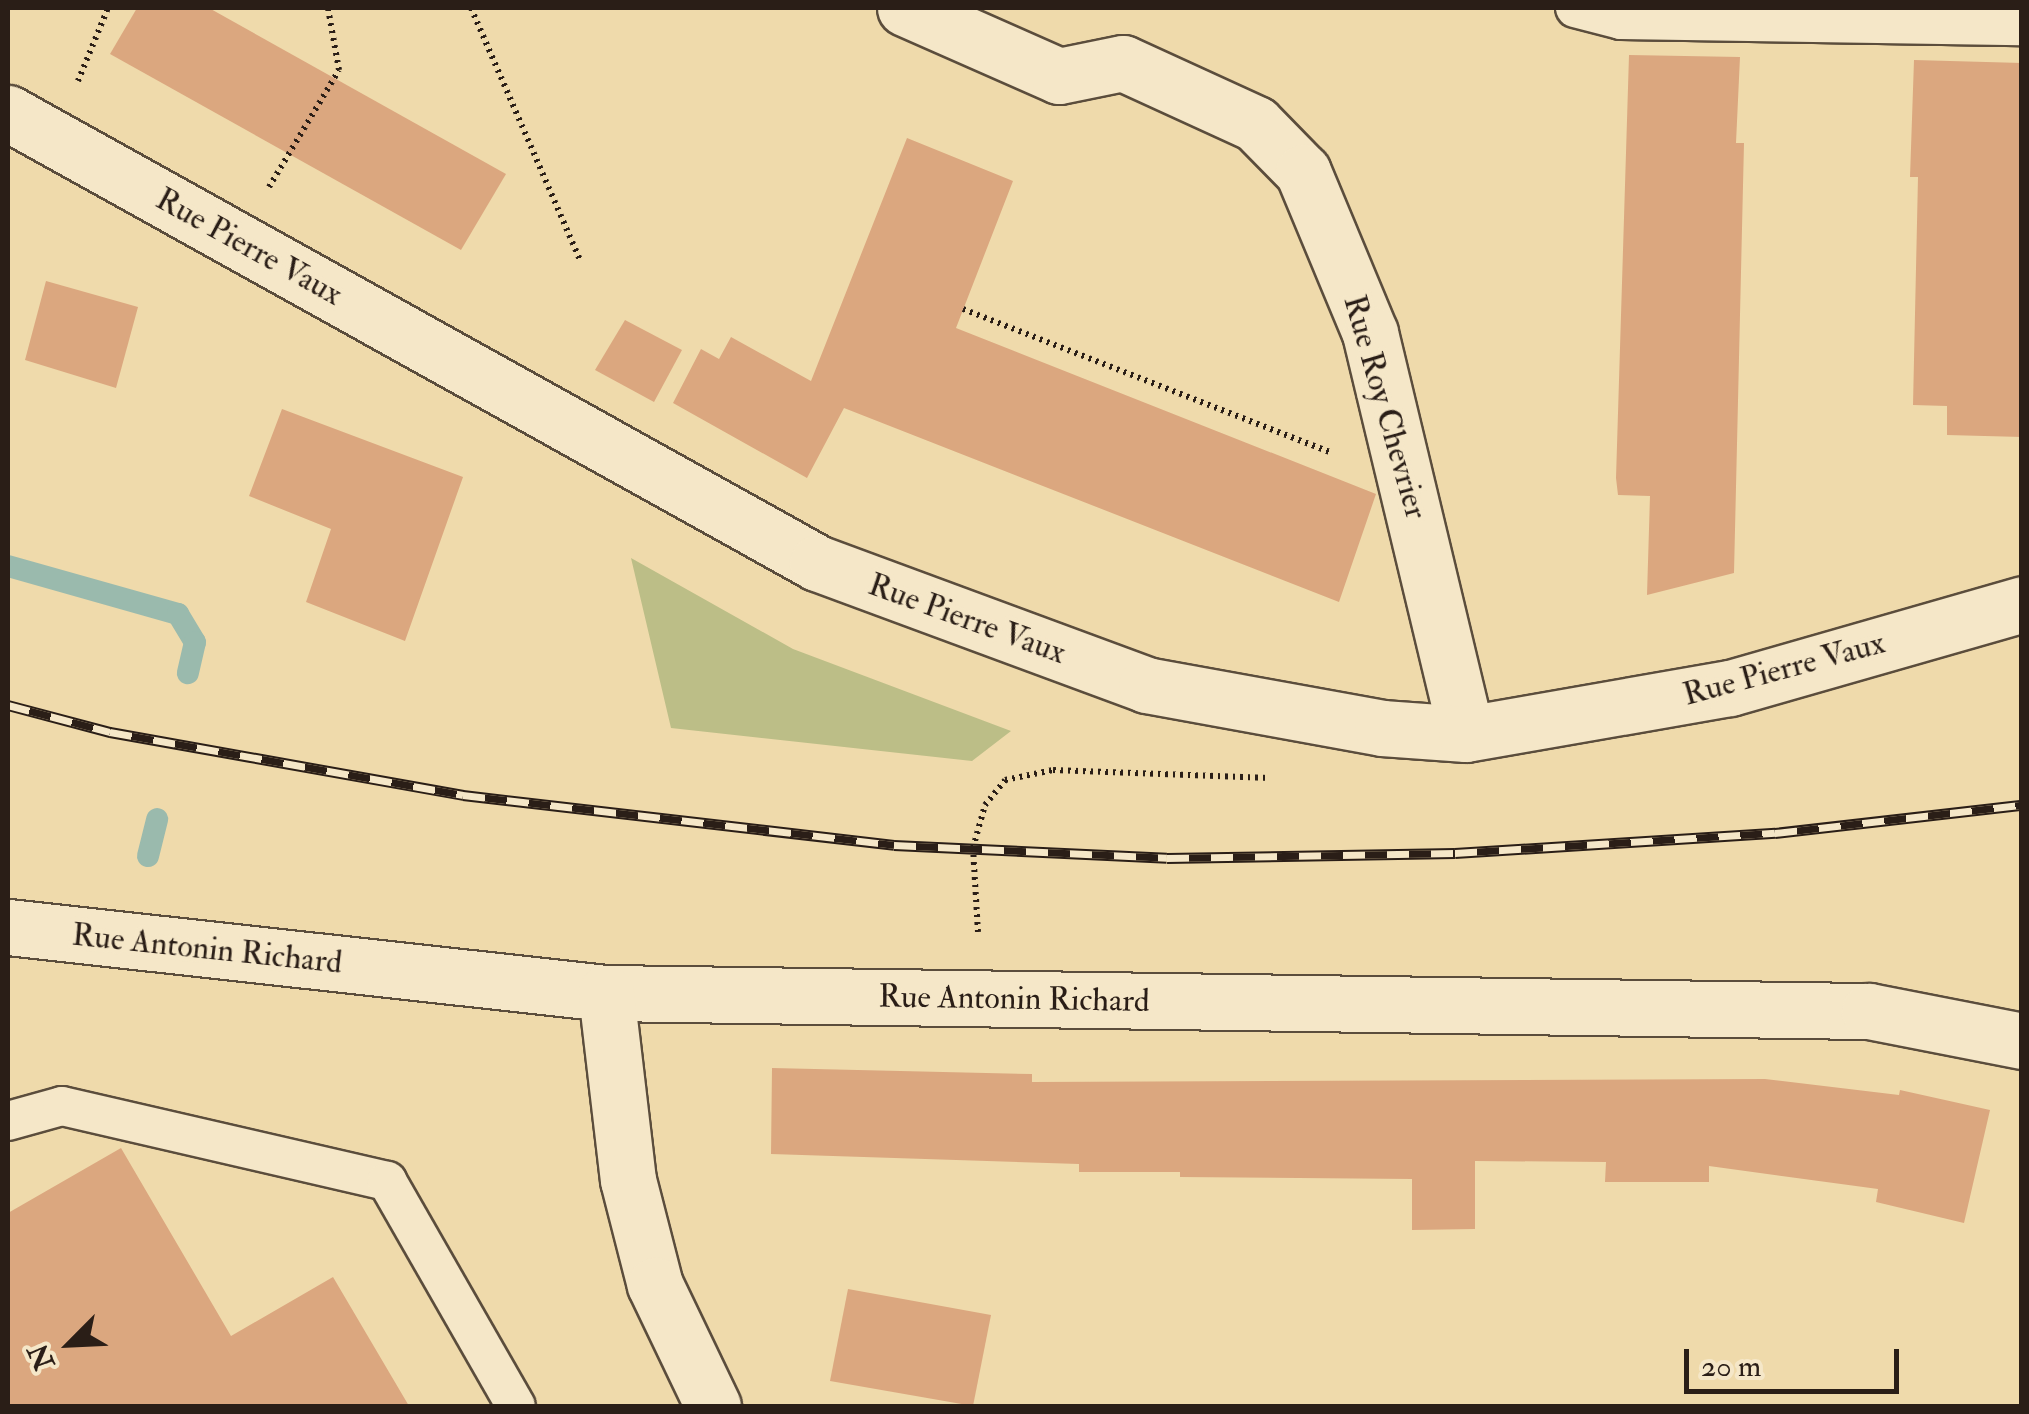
<!DOCTYPE html>
<html>
<head>
<meta charset="utf-8">
<style>
  body { margin:0 }
  #map { position:relative; width:2029px; height:1414px; overflow:hidden; background:#efdaab; font-family:"IM FELL Double Pica",serif }
  div>[style] { position:absolute }
  .green>* { inset:0; background:#bcbe87 }
  .stream>* { height:22px; margin:-11px; padding:0 11px; transform-origin:11px; border-radius:11px; background:#9abaad }
  .building>* { inset:0; background:#dba77f }
  .path>* { height:6px; margin-top:-3px; transform-origin:0; background:repeating-linear-gradient(90deg,#2a1e17 0 2.5px,transparent 0 7.5px) }
  .roads { filter:drop-shadow(2px 0 #5b4d3c) drop-shadow(-2px 0 #5b4d3c) drop-shadow(0 2px #5b4d3c) drop-shadow(0 -2px #5b4d3c) }
  .lane>* { height:38px; margin:-19px; padding:0 19px; transform-origin:19px; border-radius:19px; background:#f5e7c8 }
  .street>* { height:55px; margin:-27.5px; padding:0 27.5px; transform-origin:27.5px; border-radius:27.5px; background:#f5e7c8 }
  .rail>* { height:11px; margin-top:-5.5px; transform-origin:0; background:repeating-linear-gradient(90deg,#f5e7c8 0 22px,#2a1e17 0 44px); box-sizing:border-box; border-block:2px solid #2a1e17 }
  span { translate:-50% -50%; white-space:nowrap; text-align:center; line-height:1.15; -webkit-text-stroke:9px #f5e7c8; paint-order:stroke }
  .street-label { font-size:32px; color:#2a1e17 }
  .frame { position:absolute; inset:0; border:10px solid #2a1e17; pointer-events:none }
  .north { position:absolute; left:20px; top:1294px; width:100px; height:100px; -webkit-text-stroke:8px #f5e7c8; paint-order:stroke; rotate:246deg; font-size:28px; font-weight:700; line-height:40px; text-align:center; color:#2a1e17 }
  .north::after { content:''; display:block; margin:auto; width:35px; height:45px; background:#2a1e17; clip-path:polygon(50% 0,100% 100%,50% 72%,0 100%) }
  .scale { position:absolute; left:1684px; top:1349px; width:215px; height:45px; box-sizing:border-box; border:5px solid #2a1e17; border-top:0; padding-left:12px; font-size:30px; line-height:35px; white-space:nowrap; color:#2a1e17; -webkit-text-stroke:8px #f5e7c8; paint-order:stroke }
</style>
</head>
<body>
<div id="map">
  <div class="green">
    <div style="clip-path:polygon(631px 558px,793px 649px,1011px 731px,972px 761px,671px 728px)"></div>
  </div>
  <div class="stream">
    <div style="left:8px;top:566px;width:177px;rotate:15.8deg"></div>
    <div style="left:178px;top:614px;width:33px;rotate:59deg"></div>
    <div style="left:195px;top:642px;width:32px;rotate:103deg"></div>
    <div style="left:148px;top:856px;width:38px;rotate:-76deg"></div>
  </div>
  <div class="building">
    <div style="clip-path:polygon(137px 8px,209px 8px,506px 174px,461px 250px,110px 54px)"></div>
    <div style="clip-path:polygon(1629px 55px,1740px 57px,1736px 143px,1744px 143px,1734px 573px,1647px 595px,1650px 496px,1618px 495px,1616px 478px)"></div>
    <div style="clip-path:polygon(1914px 60px,2022px 63px,2022px 437px,1947px 435px,1947px 406px,1913px 405px,1918px 177px,1910px 177px)"></div>
    <div style="clip-path:polygon(907px 138px,1013px 181px,956px 328px,1376px 494px,1339px 602px,844px 408px,807px 478px,673px 403px,701px 349px,719px 359px,731px 337px,811px 381px)"></div>
    <div style="clip-path:polygon(46px 281px,138px 307px,116px 388px,25px 360px)"></div>
    <div style="clip-path:polygon(625px 320px,682px 350px,654px 402px,595px 370px)"></div>
    <div style="clip-path:polygon(282px 409px,463px 477px,405px 641px,306px 602px,331px 529px,249px 496px)"></div>
    <div style="clip-path:polygon(772px 1068px,1032px 1074px,1032px 1082px,1765px 1079px,1899px 1095px,1900px 1090px,1990px 1110px,1964px 1223px,1876px 1202px,1878px 1189px,1709px 1166px,1709px 1182px,1605px 1182px,1606px 1162px,1475px 1161px,1475px 1229px,1412px 1230px,1412px 1179px,1180px 1177px,1180px 1172px,1079px 1172px,1079px 1164px,771px 1154px)"></div>
    <div style="clip-path:polygon(121px 1148px,231px 1336px,333px 1277px,409px 1406px,8px 1406px,8px 1213px)"></div>
    <div style="clip-path:polygon(848px 1289px,991px 1315px,973px 1406px,830px 1381px)"></div>
  </div>
  <div class="path">
    <div style="left:471px;top:8px;width:277px;rotate:66.6deg"></div>
    <div style="left:78px;top:81px;width:79px;rotate:-67.7deg"></div>
    <div style="left:269px;top:187px;width:136px;rotate:-59.1deg"></div>
    <div style="left:339px;top:70px;width:63px;rotate:-100.1deg"></div>
    <div style="left:963px;top:309px;width:394px;rotate:21.3deg"></div>
    <div style="left:978px;top:932px;width:84px;rotate:-93.4deg"></div>
    <div style="left:973px;top:848px;width:45px;rotate:-74.4deg"></div>
    <div style="left:985px;top:805px;width:32px;rotate:-51deg"></div>
    <div style="left:1005px;top:780px;width:49px;rotate:-11.8deg"></div>
    <div style="left:1053px;top:770px;width:217px;rotate:2.1deg"></div>
  </div>
  <div class="roads">
    <div class="lane">
      <div style="left:1575px;top:8px;width:48px;rotate:14.6deg"></div>
      <div style="left:1621px;top:20px;width:401px;rotate:0.9deg"></div>
      <div style="left:8px;top:1121px;width:56px;rotate:-15.5deg"></div>
      <div style="left:62px;top:1106px;width:334px;rotate:13deg"></div>
      <div style="left:387px;top:1181px;width:259px;rotate:60.2deg"></div>
    </div>
    <div class="street">
      <div style="left:905px;top:8px;width:168px;rotate:23.8deg"></div>
      <div style="left:1059px;top:76px;width:65px;rotate:-11.5deg"></div>
      <div style="left:1123px;top:63px;width:146px;rotate:24.6deg"></div>
      <div style="left:1256px;top:124px;width:67px;rotate:45.6deg"></div>
      <div style="left:1303px;top:172px;width:174px;rotate:67.4deg"></div>
      <div style="left:1370px;top:333px;width:412px;rotate:76.5deg"></div>
      <div style="left:8px;top:113px;width:926px;rotate:29.08deg"></div>
      <div style="left:817px;top:563px;width:351px;rotate:20.3deg"></div>
      <div style="left:1146px;top:685px;width:240px;rotate:10.3deg"></div>
      <div style="left:1382px;top:728px;width:84px;rotate:4.1deg"></div>
      <div style="left:1466px;top:734px;width:268px;rotate:-9.9deg"></div>
      <div style="left:1730px;top:688px;width:304px;rotate:-16deg"></div>
      <div style="left:8px;top:927px;width:602px;rotate:6.3deg"></div>
      <div style="left:606px;top:993px;width:1263px;rotate:0.82deg"></div>
      <div style="left:1869px;top:1011px;width:156px;rotate:11.1deg"></div>
      <div style="left:606px;top:993px;width:188px;rotate:83.3deg"></div>
      <div style="left:628px;top:1180px;width:108px;rotate:75.6deg"></div>
      <div style="left:655px;top:1285px;width:134px;rotate:64.4deg"></div>
    </div>
  </div>
  <div class="rail">
    <div style="left:8px;top:705px;width:106px;rotate:14.8deg"></div>
    <div style="left:110px;top:732px;width:359px;rotate:10.1deg"></div>
    <div style="left:463px;top:795px;width:434px;rotate:6.6deg"></div>
    <div style="left:894px;top:845px;width:273px;rotate:2.7deg"></div>
    <div style="left:1167px;top:858px;width:288px;rotate:-1deg"></div>
    <div style="left:1455px;top:853px;width:321px;rotate:-3.6deg"></div>
    <div style="left:1775px;top:833px;width:249px;rotate:-6.5deg"></div>
  </div>
  <div class="street-label">
    <span style="left:249px;top:247px;rotate:29deg">Rue Pierre Vaux</span>
    <span style="left:1385px;top:407px;rotate:74deg">Rue Roy Chevrier</span>
    <span style="left:967px;top:619px;rotate:20deg">Rue Pierre Vaux</span>
    <span style="left:1784px;top:669px;rotate:-15deg">Rue Pierre Vaux</span>
    <span style="left:207px;top:949px;rotate:6deg">Rue Antonin Richard</span>
    <span style="left:1014px;top:999px;rotate:1deg">Rue Antonin Richard</span>
  </div>
  <div class="frame"></div>
  <div class="north">N</div>
  <div class="scale">20 m</div>
</div>
</body>
</html>
